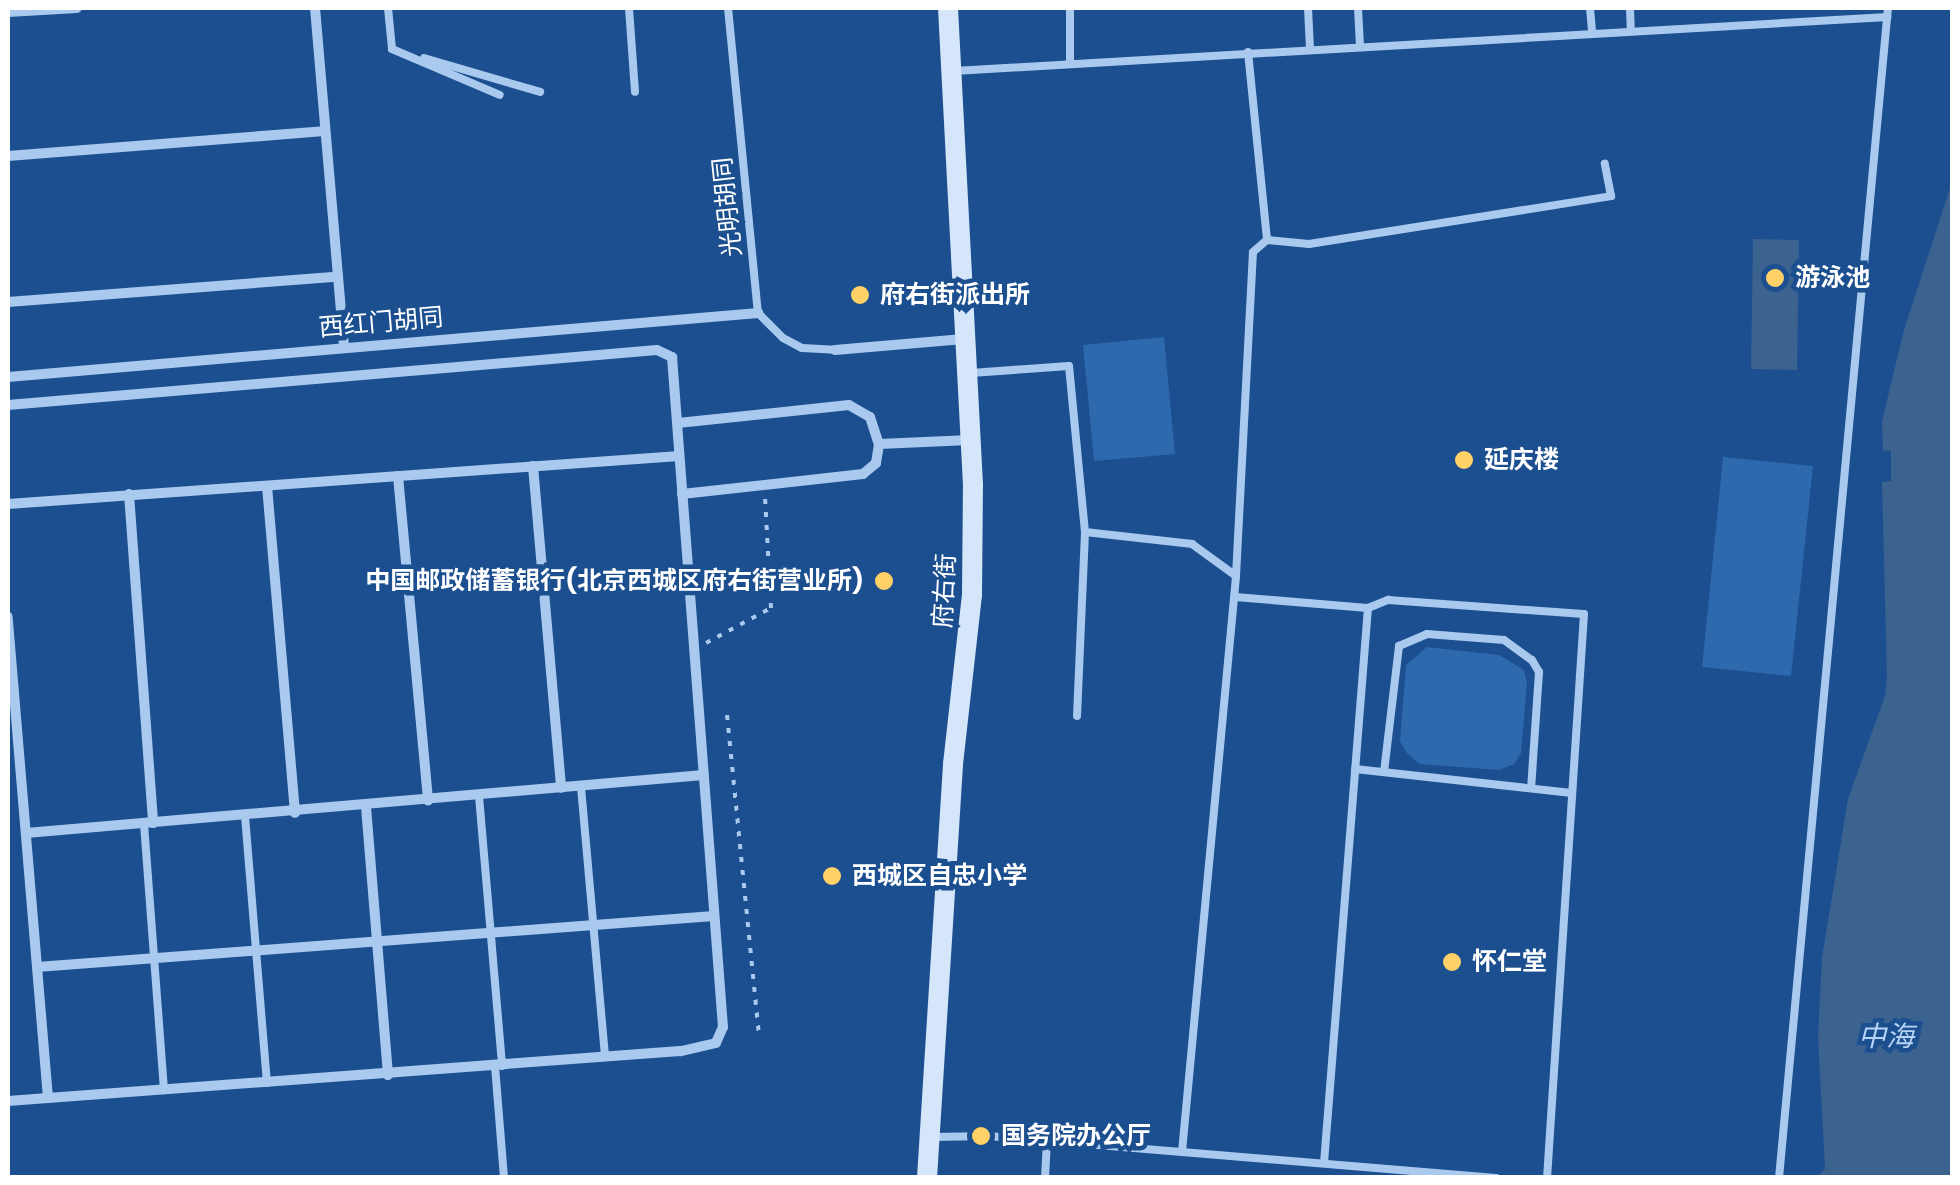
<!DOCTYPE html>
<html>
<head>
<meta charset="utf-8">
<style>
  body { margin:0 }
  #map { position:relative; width:1960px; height:1185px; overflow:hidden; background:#1b4f8f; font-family:Poppins,"Noto Sans SC",sans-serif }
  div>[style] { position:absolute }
  .green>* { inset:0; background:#2e69ad }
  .water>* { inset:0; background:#3c6290 }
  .path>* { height:4px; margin-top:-2px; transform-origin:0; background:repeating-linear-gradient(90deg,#a9c9ee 0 5px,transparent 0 13px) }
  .service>* { height:8px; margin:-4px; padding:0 4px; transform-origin:4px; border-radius:4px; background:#a9c9ee }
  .minor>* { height:10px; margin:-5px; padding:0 5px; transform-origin:5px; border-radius:5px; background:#a9c9ee }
  .secondary>* { height:20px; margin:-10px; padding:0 10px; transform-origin:10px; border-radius:10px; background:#d6e6fa }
  .dots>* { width:28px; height:28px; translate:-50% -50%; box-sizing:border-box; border:5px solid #1b4f8f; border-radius:50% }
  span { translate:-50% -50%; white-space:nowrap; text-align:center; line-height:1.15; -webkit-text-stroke:9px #1b4f8f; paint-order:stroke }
  .street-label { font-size:25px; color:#fff }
  .poi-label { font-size:25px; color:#fff; font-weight:700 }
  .left { translate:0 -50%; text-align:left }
  .right { translate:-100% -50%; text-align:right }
  .water-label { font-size:28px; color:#b5d3f5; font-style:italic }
  .frame { position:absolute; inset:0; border:10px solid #fff; pointer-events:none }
</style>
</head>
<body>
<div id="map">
  <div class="green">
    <div style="clip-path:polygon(1164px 337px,1175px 454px,1094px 461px,1083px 345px)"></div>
    <div style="clip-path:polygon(1723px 457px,1813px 466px,1791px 676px,1702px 667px)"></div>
    <div style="clip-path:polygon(1427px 647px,1499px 655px,1524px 670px,1527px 684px,1521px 753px,1514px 764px,1499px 770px,1419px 764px,1406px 752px,1400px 741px,1406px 665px)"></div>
  </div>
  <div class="water">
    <div style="clip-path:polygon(1952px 182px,1952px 1177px,1817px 1177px,1825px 1169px,1818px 1037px,1822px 958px,1848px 799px,1885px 696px,1887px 677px,1882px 482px,1891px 481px,1891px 451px,1883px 450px,1882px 421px,1904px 330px)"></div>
    <div style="clip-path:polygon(1753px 239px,1799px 240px,1797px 370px,1751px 369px)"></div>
  </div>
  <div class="path">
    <div style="left:706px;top:643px;width:74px;rotate:-28.3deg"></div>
    <div style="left:771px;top:608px;width:112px;rotate:-93.1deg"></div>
    <div style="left:727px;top:715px;width:320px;rotate:84.3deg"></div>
  </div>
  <div class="service">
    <div style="left:388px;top:8px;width:41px;rotate:84.4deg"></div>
    <div style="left:392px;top:49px;width:117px;rotate:23.1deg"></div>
    <div style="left:629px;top:8px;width:84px;rotate:85.9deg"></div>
    <div style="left:728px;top:8px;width:306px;rotate:84.4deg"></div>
    <div style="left:758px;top:313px;width:35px;rotate:45deg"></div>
    <div style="left:783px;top:338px;width:21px;rotate:28deg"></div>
    <div style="left:802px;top:348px;width:33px;rotate:3deg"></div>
    <div style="left:1308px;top:8px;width:41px;rotate:87.2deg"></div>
    <div style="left:1358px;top:8px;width:38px;rotate:87deg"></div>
    <div style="left:1590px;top:8px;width:25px;rotate:85deg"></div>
    <div style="left:1630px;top:8px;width:23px;rotate:88deg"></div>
    <div style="left:1248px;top:52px;width:189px;rotate:84.2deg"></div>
    <div style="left:1267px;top:240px;width:42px;rotate:5.4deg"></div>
    <div style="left:1309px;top:244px;width:306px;rotate:-9deg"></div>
    <div style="left:1611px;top:196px;width:33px;rotate:-101deg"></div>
    <div style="left:424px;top:58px;width:121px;rotate:16.3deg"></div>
    <div style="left:1070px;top:63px;width:55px;rotate:-90deg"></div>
    <div style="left:954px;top:71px;width:935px;rotate:-3.31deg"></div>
    <div style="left:971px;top:373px;width:98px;rotate:-4.1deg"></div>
    <div style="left:1069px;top:366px;width:167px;rotate:84.5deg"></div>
    <div style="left:1085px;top:532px;width:108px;rotate:6.4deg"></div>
    <div style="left:1192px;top:544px;width:54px;rotate:36deg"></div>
    <div style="left:1235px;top:597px;width:133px;rotate:4.7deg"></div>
    <div style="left:1368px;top:608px;width:22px;rotate:-22deg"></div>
    <div style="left:1388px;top:600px;width:196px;rotate:4.1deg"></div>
    <div style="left:1584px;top:614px;width:565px;rotate:93.75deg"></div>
    <div style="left:1077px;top:716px;width:184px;rotate:-87.5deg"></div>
    <div style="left:1355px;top:769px;width:218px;rotate:6.3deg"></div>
    <div style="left:1384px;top:772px;width:127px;rotate:-83.2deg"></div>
    <div style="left:1399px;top:646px;width:30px;rotate:-23deg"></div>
    <div style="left:1427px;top:634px;width:77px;rotate:4.5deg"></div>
    <div style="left:1504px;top:640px;width:34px;rotate:36deg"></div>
    <div style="left:1532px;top:660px;width:14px;rotate:60deg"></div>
    <div style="left:1539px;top:672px;width:116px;rotate:93.9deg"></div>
    <div style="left:581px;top:787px;width:271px;rotate:84.9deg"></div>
    <div style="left:479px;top:796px;width:271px;rotate:85.1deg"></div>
    <div style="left:245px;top:816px;width:268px;rotate:85.3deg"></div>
    <div style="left:144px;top:824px;width:267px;rotate:85.7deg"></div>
    <div style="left:495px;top:1066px;width:112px;rotate:85.4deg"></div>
    <div style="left:934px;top:1137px;width:54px;rotate:-1.1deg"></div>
    <div style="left:988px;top:1136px;width:510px;rotate:4.73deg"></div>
    <div style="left:1182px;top:1152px;width:579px;rotate:-84.64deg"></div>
    <div style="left:1236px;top:576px;width:324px;rotate:-87deg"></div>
    <div style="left:1253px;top:252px;width:18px;rotate:-41deg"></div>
    <div style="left:1324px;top:1163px;width:557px;rotate:-85.47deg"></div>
    <div style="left:1045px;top:1178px;width:37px;rotate:-87deg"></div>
    <div style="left:1779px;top:1178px;width:1175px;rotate:-84.68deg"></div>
  </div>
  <div class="minor">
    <div style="left:315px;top:8px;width:339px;rotate:85.1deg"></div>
    <div style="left:8px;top:12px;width:69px;rotate:-3.3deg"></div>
    <div style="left:8px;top:156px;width:317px;rotate:-4.5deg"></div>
    <div style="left:8px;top:302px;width:329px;rotate:-4.4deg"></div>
    <div style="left:835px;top:350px;width:129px;rotate:-4.9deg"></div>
    <div style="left:8px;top:377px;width:753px;rotate:-4.88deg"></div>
    <div style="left:8px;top:405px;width:651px;rotate:-4.84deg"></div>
    <div style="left:657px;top:350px;width:17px;rotate:25deg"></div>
    <div style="left:672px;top:357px;width:672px;rotate:85.65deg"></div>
    <div style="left:723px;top:1027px;width:17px;rotate:114deg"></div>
    <div style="left:716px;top:1043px;width:37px;rotate:167deg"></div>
    <div style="left:680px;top:1051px;width:634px;rotate:175.75deg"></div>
    <div style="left:48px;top:1098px;width:483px;rotate:-94.8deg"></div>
    <div style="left:678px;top:423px;width:172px;rotate:-6deg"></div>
    <div style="left:849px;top:405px;width:24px;rotate:30deg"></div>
    <div style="left:870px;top:417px;width:28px;rotate:72deg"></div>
    <div style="left:879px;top:444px;width:91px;rotate:-2.5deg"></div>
    <div style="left:533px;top:466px;width:323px;rotate:85deg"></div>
    <div style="left:398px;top:476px;width:326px;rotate:84.7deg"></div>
    <div style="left:267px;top:486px;width:328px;rotate:85.1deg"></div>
    <div style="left:129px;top:494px;width:330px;rotate:85.8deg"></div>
    <div style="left:682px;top:494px;width:182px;rotate:-6.3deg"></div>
    <div style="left:863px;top:474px;width:17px;rotate:-40deg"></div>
    <div style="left:876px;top:463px;width:19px;rotate:-81deg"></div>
    <div style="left:8px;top:504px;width:673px;rotate:-4.09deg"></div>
    <div style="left:366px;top:807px;width:269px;rotate:85.3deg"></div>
    <div style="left:26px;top:833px;width:680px;rotate:-4.89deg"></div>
    <div style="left:37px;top:967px;width:679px;rotate:-4.31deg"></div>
    <div style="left:8px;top:1101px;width:40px;rotate:-4.3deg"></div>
  </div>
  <div class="secondary">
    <div style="left:927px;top:1178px;width:415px;rotate:-86.4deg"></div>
    <div style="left:953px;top:764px;width:170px;rotate:-83.6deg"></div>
    <div style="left:972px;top:595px;width:110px;rotate:-89.5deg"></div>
    <div style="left:973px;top:485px;width:478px;rotate:-93deg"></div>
  </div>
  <div class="dots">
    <div style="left:1775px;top:278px;background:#ffd166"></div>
    <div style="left:860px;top:295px;background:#ffd166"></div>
    <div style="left:1464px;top:460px;background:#ffd166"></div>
    <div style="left:884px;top:581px;background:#ffd166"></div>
    <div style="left:832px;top:876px;background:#ffd166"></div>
    <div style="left:1452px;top:962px;background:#ffd166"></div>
    <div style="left:981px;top:1136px;background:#ffd166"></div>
  </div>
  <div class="street-label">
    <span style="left:728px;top:207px;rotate:-96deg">光明胡同</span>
    <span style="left:381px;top:323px;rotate:-5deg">西红门胡同</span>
    <span style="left:945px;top:591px;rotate:-87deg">府右街</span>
  </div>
  <div class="poi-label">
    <span class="left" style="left:1795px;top:278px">游泳池</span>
    <span class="left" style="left:880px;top:295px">府右街派出所</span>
    <span class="left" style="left:1484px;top:460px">延庆楼</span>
    <span class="right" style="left:864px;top:581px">中国邮政储蓄银行(北京西城区府右街营业所)</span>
    <span class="left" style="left:852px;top:876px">西城区自忠小学</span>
    <span class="left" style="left:1472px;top:962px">怀仁堂</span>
    <span class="left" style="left:1001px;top:1136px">国务院办公厅</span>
  </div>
  <div class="water-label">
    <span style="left:1886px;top:1037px">中海</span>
  </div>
  <div class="frame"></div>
</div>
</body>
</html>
